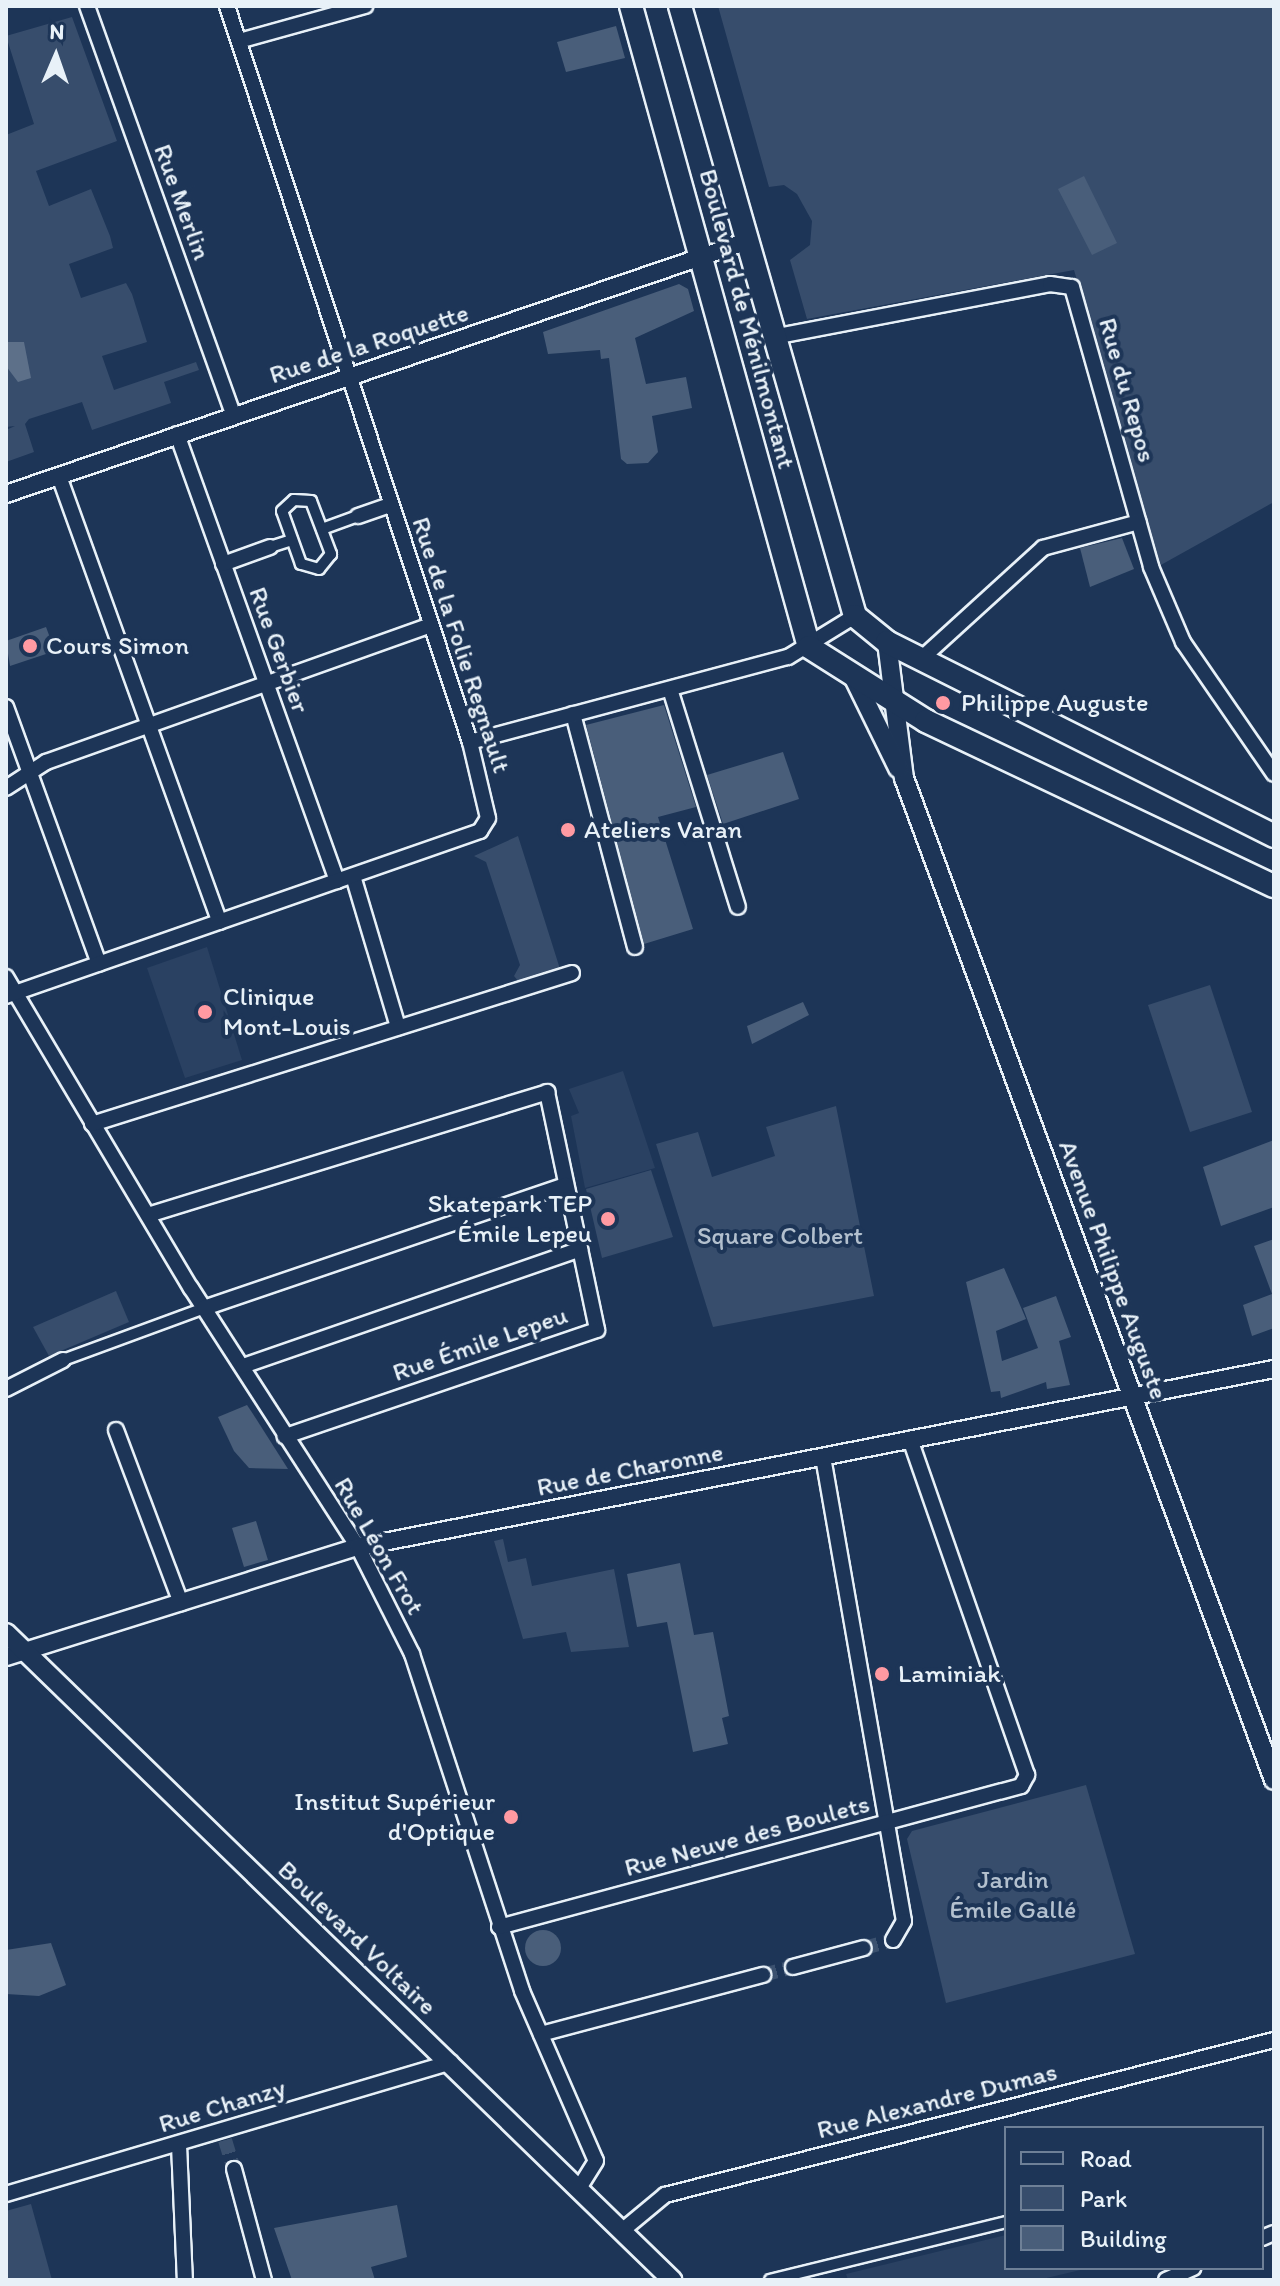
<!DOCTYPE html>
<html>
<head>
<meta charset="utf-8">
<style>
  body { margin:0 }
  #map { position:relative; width:1280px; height:2286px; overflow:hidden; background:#1d3557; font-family:Itim,sans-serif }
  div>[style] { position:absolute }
  .built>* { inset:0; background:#2a4162 }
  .green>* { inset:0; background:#374d6c }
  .water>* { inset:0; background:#5d7089 }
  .building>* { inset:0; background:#495e7a }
  .round { border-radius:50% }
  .minor-tunnel>* { height:14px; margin-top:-7px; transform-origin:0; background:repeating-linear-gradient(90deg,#3b516f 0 14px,transparent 0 21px) }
  .roads { filter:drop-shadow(2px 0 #e8f1f8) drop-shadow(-2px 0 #e8f1f8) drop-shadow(0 2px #e8f1f8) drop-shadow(0 -2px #e8f1f8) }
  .pedestrian>* { height:10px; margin:-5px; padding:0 5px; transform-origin:5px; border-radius:5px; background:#1d3557 }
  .minor>* { height:14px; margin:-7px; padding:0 7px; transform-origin:7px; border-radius:7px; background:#1d3557 }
  .tertiary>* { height:16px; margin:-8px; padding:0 8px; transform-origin:8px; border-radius:8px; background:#1d3557 }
  .secondary>* { height:18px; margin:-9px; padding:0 9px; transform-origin:9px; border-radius:9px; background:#1d3557 }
  .primary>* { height:22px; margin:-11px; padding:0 11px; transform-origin:11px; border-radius:11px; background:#1d3557 }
  .dots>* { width:22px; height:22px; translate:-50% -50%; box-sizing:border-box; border:4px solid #1d3557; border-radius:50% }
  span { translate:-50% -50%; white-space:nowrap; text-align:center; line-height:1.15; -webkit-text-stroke:8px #1d3557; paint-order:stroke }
  .street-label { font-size:26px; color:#e8f1f8 }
  .poi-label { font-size:26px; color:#e8f1f8 }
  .left { translate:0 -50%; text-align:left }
  .right { translate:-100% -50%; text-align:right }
  .park-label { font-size:26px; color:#b3c0ce }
  .frame { position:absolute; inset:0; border:8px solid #e8f1f8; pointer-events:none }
  .legend { position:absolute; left:1004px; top:2126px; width:260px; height:144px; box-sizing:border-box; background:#1d3557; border:2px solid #6e8097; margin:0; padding:10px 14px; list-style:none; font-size:24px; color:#e8f1f8 }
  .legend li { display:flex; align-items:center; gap:16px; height:40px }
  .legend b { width:40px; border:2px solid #6e8097 }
  .north { position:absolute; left:16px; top:16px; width:80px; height:80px; -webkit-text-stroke:6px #1d3557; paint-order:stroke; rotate:2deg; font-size:22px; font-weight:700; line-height:32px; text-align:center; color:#e8f1f8 }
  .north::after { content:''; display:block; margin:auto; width:28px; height:36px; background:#e8f1f8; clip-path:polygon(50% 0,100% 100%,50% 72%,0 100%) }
</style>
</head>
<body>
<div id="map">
  <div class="built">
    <div style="clip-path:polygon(207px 947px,242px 1060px,185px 1078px,147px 968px)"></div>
    <div style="clip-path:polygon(623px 1071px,655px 1168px,585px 1188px,571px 1116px,579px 1113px,569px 1089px)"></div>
    <div style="clip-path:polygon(1006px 2235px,1006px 2268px,1089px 2268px,1038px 2280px,848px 2280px,846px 2274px)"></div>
  </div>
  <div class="green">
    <div style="clip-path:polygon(718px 6px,1274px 6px,1274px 502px,1159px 566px,1074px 270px,807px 319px,790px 260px,810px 245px,812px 221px,797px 194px,784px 185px,769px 187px)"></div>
    <div style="clip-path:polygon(72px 17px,117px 141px,36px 171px,49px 206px,91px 189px,110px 236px,113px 248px,69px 264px,81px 298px,126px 283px,132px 294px,147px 342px,102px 356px,114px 390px,196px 362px,199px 370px,164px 382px,171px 403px,92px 430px,82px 402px,29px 419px,25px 424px,34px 452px,6px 462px,6px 430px,15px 426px,6px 427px,6px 135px,34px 124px,6px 36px)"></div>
    <div style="clip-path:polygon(518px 836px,560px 969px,519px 982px,514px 976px,520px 965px,486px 862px,474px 856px)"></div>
    <div style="clip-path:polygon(1210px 985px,1252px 1112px,1190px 1132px,1148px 1005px)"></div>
    <div style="clip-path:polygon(836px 1106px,874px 1296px,713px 1327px,656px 1144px,698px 1132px,712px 1177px,775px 1156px,766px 1127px)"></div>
    <div style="clip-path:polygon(651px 1170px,673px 1237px,602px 1258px,586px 1189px)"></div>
    <div style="clip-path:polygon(116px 1291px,129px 1322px,49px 1356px,33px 1327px)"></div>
    <div style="clip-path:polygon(503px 1539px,508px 1562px,526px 1558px,532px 1586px,614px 1569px,629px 1647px,571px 1652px,566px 1632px,523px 1639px,494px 1541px)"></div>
    <div style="clip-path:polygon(1086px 1785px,1135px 1954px,946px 2003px,907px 1839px,912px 1831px)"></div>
    <div style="clip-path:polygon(31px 2204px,52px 2280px,6px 2280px,6px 2211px)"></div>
  </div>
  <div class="water">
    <div style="clip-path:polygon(8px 342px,24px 342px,31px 378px,18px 382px,6px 366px)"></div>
  </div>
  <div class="building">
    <div style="clip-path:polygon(616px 26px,625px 58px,566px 72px,557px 42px)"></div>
    <div style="clip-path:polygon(1084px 176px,1117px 243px,1092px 255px,1058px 189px)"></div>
    <div style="clip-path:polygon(679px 284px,688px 289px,694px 311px,635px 338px,646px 384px,686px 377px,692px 408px,652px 416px,658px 452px,648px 463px,627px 464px,621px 459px,609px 358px,601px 359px,600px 350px,548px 354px,543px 332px)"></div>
    <div style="clip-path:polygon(1122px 538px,1134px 569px,1090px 587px,1080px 548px)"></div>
    <div style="clip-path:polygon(46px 627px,55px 651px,10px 666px,6px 641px)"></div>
    <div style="clip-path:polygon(664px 705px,696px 807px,658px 817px,693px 929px,644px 944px,586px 725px)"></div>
    <div style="clip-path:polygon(783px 752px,799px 799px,723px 824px,707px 775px)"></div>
    <div style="clip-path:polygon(803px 1002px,809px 1015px,752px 1044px,747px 1026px)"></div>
    <div style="clip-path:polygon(1274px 1140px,1274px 1207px,1221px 1226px,1203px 1167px)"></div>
    <div style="clip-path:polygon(1274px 1239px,1274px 1328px,1252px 1336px,1243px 1305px,1272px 1294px,1254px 1246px)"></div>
    <div style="clip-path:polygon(1004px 1268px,1026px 1319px,996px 1331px,1002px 1361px,1038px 1348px,1023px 1308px,1056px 1296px,1071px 1337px,1059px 1341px,1070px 1385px,1047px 1389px,1046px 1382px,1001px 1398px,1000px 1391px,991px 1392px,966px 1282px)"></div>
    <div style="clip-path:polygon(247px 1405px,253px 1414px,288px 1469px,249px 1468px,234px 1451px,218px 1417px)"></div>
    <div style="clip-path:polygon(256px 1521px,268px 1560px,244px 1567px,232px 1528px)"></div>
    <div style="clip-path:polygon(680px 1563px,694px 1635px,713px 1632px,729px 1716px,722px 1718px,728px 1744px,693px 1752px,667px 1622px,637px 1627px,627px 1574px)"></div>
    <div class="round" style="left:525px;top:1930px;width:36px;height:36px"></div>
    <div style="clip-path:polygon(51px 1943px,66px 1985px,39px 1996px,6px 1994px,6px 1950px)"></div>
    <div style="clip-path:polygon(397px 2205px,407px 2257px,371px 2267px,375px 2280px,292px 2280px,274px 2228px)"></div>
  </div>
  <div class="minor-tunnel">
    <div style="left:864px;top:1948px;width:30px;rotate:-15deg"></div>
    <div style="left:763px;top:1975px;width:31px;rotate:-15deg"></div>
    <div style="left:225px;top:2140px;width:30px;rotate:73deg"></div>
  </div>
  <div class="roads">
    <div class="pedestrian">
      <div style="left:294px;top:500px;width:17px;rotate:3deg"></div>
      <div style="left:311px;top:501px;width:57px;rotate:69.3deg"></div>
      <div style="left:331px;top:554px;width:19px;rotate:129deg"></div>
      <div style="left:319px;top:569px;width:19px;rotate:-164deg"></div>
      <div style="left:301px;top:564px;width:56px;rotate:-109.7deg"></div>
      <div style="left:282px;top:511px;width:16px;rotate:-43deg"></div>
      <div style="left:322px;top:529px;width:38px;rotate:-20deg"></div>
      <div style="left:270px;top:547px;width:23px;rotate:-18deg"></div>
      <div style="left:63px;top:1360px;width:150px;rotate:-20.2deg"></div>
      <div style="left:770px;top:2280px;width:243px;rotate:-13.8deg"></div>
    </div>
    <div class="minor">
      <div style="left:87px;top:6px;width:433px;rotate:70.3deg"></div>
      <div style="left:239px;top:41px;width:131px;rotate:-15.5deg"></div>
      <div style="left:773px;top:337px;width:282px;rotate:-10.8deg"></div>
      <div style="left:1050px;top:284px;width:22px;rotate:8deg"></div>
      <div style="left:1072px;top:287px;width:291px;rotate:74.2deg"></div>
      <div style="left:1151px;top:567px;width:82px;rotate:66.9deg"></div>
      <div style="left:1183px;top:642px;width:160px;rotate:55.4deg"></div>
      <div style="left:177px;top:434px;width:475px;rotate:70.3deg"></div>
      <div style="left:59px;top:476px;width:474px;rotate:70.2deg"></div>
      <div style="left:358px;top:516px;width:34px;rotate:-19deg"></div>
      <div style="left:223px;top:564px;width:50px;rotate:-19.9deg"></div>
      <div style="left:921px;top:659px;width:165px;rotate:-42.3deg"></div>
      <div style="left:1043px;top:548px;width:99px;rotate:-15.2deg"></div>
      <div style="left:670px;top:689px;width:228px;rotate:72.7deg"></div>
      <div style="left:6px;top:707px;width:273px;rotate:70.1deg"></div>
      <div style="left:573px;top:714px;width:241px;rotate:75.1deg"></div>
      <div style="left:470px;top:742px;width:329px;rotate:-15deg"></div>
      <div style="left:788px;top:657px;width:79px;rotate:-31.5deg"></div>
      <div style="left:6px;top:788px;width:48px;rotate:-33deg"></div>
      <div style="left:46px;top:762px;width:408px;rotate:-19.6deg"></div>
      <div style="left:353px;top:876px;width:158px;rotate:73.4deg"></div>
      <div style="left:6px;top:977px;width:362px;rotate:59.3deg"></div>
      <div style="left:191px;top:1288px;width:308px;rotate:57.2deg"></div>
      <div style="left:358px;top:1547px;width:120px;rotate:63.2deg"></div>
      <div style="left:412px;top:1654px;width:354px;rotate:71.9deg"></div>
      <div style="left:522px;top:1991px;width:185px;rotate:66.5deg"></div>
      <div style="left:596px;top:2161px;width:31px;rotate:122deg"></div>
      <div style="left:6px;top:996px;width:502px;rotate:-19.19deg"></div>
      <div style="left:480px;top:831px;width:15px;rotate:-58deg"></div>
      <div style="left:488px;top:818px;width:78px;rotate:-103.3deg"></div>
      <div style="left:470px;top:742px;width:775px;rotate:-108.27deg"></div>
      <div style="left:92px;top:1124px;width:503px;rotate:-17.46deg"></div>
      <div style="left:148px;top:1215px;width:418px;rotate:-17.1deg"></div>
      <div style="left:547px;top:1092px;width:243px;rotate:78.1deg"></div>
      <div style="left:597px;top:1330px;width:330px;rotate:161.2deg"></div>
      <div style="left:204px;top:1308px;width:382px;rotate:-18.8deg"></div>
      <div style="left:243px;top:1366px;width:357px;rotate:-19.1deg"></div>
      <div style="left:6px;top:1389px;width:64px;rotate:-27deg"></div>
      <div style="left:116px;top:1430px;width:185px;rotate:69.4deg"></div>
      <div style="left:823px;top:1457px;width:471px;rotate:80.1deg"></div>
      <div style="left:904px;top:1921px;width:22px;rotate:120deg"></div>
      <div style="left:499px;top:1927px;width:541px;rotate:-15.12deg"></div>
      <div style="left:1021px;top:1786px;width:13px;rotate:-61deg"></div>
      <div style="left:1027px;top:1775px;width:356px;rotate:-109.2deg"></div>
      <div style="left:793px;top:1967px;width:73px;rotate:-15deg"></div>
      <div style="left:541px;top:2034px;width:230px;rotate:-14.9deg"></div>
      <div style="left:179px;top:2145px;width:135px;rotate:87.5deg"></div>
      <div style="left:234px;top:2169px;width:115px;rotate:74.9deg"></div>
      <div style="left:6px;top:2194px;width:464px;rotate:-16.5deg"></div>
      <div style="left:623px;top:2230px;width:55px;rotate:-39.8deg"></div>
      <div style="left:665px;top:2195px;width:628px;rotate:-14.28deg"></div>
      <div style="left:1262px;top:2238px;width:13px;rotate:-23deg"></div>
      <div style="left:1166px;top:2280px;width:30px;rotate:-24deg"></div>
    </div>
    <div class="tertiary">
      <div style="left:6px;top:494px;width:784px;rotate:-18.83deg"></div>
      <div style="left:6px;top:1657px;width:369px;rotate:-17.4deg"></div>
      <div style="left:358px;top:1547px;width:933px;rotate:-11deg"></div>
    </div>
    <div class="secondary">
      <div style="left:887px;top:642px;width:137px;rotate:82.9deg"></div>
      <div style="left:904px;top:778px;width:1068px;rotate:69.73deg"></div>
      <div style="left:852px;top:674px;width:105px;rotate:63.9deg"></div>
      <div style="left:6px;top:1633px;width:929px;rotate:44.17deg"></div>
    </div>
    <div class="primary">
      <div style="left:631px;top:6px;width:665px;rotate:74.48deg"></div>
      <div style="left:809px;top:647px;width:138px;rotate:32.3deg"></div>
      <div style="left:926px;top:721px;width:385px;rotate:25.4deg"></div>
      <div style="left:680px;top:6px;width:635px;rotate:73.99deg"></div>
      <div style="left:855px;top:616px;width:41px;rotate:39.1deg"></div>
      <div style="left:887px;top:642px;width:433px;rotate:26.6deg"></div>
    </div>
  </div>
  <div class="dots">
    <div style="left:30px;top:646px;background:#ff9aa2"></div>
    <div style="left:943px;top:703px;background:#ff9aa2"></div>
    <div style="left:568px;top:830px;background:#ff9aa2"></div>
    <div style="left:205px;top:1012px;background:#ff9aa2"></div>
    <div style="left:608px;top:1219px;background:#ff9aa2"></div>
    <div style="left:882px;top:1674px;background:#ff9aa2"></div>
    <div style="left:511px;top:1817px;background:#ff9aa2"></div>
  </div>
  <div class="street-label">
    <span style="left:182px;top:202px;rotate:70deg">Rue Merlin</span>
    <span style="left:747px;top:319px;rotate:75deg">Boulevard de Ménilmontant</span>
    <span style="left:369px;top:344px;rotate:-18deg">Rue de la Roquette</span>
    <span style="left:1127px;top:390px;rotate:74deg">Rue du Repos</span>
    <span style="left:461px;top:645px;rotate:72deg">Rue de la Folie Regnault</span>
    <span style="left:279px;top:650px;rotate:70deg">Rue Gerbier</span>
    <span style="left:1113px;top:1270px;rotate:70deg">Avenue Philippe Auguste</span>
    <span style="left:480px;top:1344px;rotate:-19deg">Rue Émile Lepeu</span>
    <span style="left:630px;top:1470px;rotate:-11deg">Rue de Charonne</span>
    <span style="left:379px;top:1546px;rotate:60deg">Rue Léon Frot</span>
    <span style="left:747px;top:1836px;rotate:-15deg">Rue Neuve des Boulets</span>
    <span style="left:357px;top:1938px;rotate:44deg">Boulevard Voltaire</span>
    <span style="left:937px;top:2101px;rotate:-14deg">Rue Alexandre Dumas</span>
    <span style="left:222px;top:2106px;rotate:-17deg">Rue Chanzy</span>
  </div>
  <div class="poi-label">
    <span class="left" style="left:46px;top:646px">Cours Simon</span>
    <span class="left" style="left:961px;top:703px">Philippe Auguste</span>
    <span class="left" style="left:584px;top:830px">Ateliers Varan</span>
    <span class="left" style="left:223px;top:1012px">Clinique<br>Mont-Louis</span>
    <span class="right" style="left:592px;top:1219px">Skatepark TEP<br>Émile Lepeu</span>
    <span class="left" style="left:898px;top:1674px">Laminiak</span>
    <span class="right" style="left:495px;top:1817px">Institut Supérieur<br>d'Optique</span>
  </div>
  <div class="park-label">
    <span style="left:780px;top:1236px">Square Colbert</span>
    <span style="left:1013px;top:1895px">Jardin<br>Émile Gallé</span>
  </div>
  <div class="frame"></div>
  <ul class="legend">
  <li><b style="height:10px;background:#1d3557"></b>Road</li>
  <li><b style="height:22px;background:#374d6c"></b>Park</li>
  <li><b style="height:22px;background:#495e7a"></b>Building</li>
  </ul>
  <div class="north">N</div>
</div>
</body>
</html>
